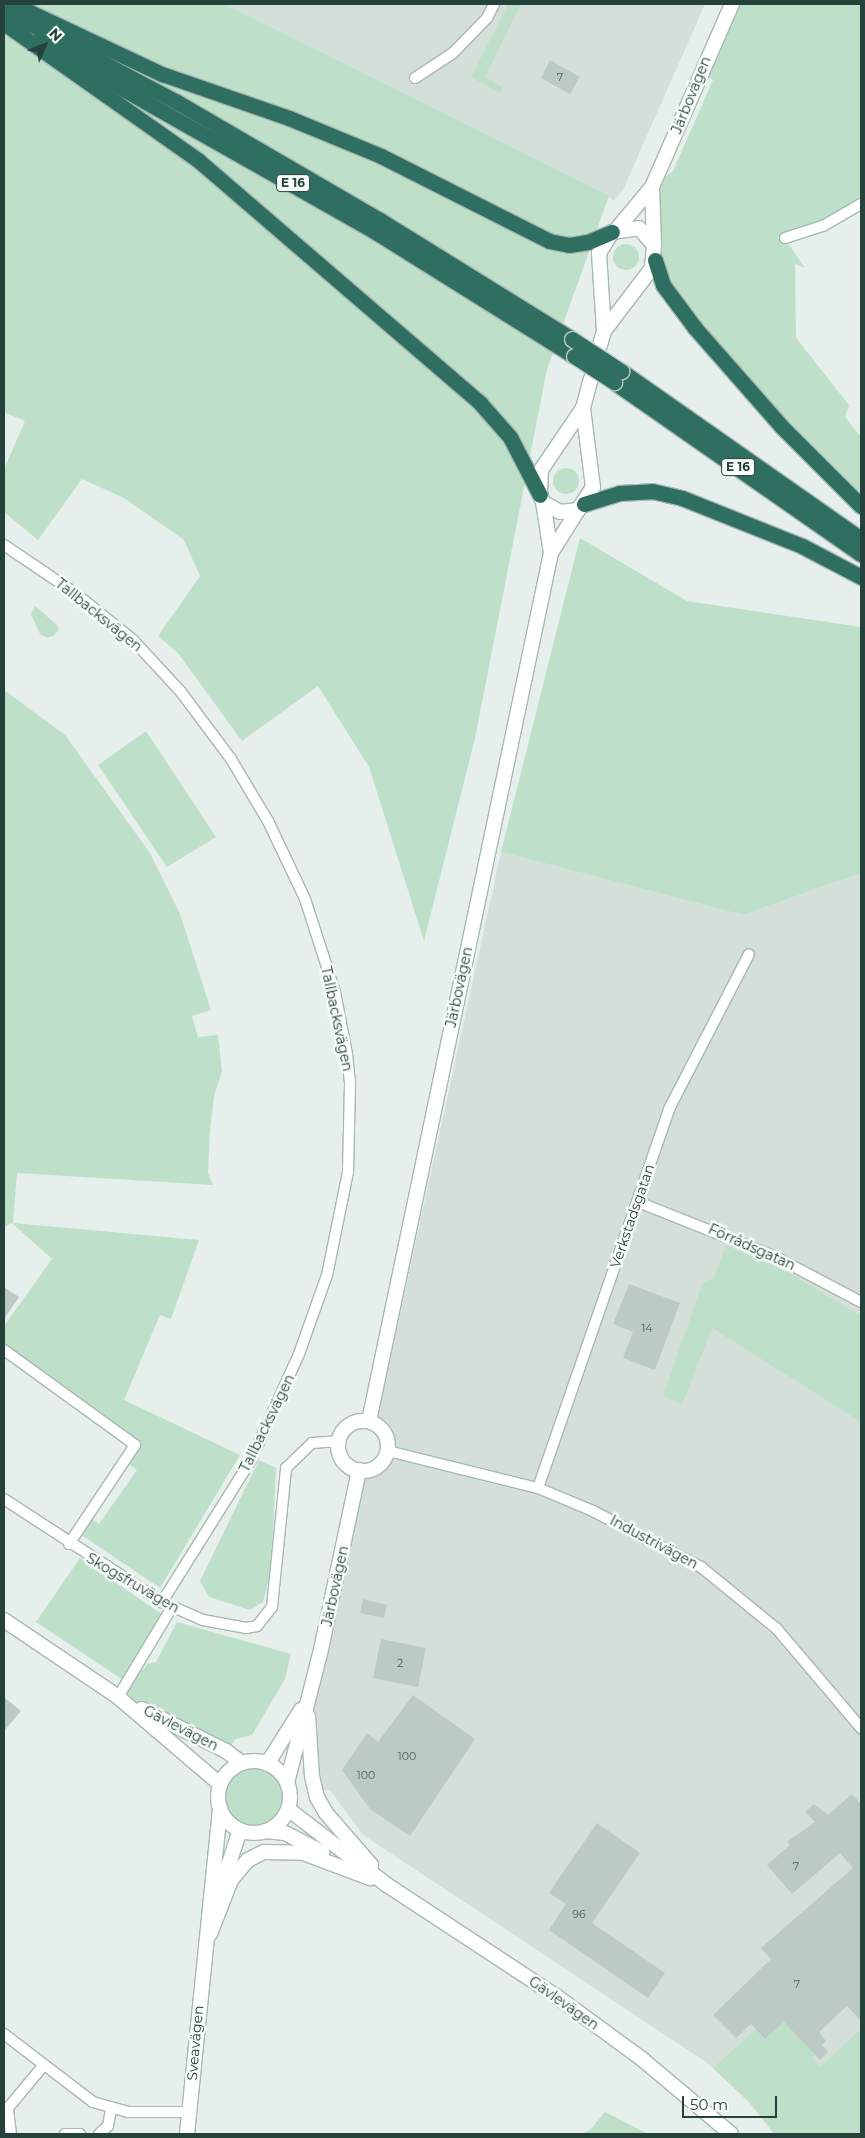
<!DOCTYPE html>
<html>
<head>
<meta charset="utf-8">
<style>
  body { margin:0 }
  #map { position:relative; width:865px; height:2138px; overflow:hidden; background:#e6efeb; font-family:Montserrat,sans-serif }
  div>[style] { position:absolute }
  .built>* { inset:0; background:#d4dfda }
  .green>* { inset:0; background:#bfe0c8 }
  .round { border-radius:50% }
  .building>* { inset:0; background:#bbcac4 }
  .roads { filter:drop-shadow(1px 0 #a8b8b2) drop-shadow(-1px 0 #a8b8b2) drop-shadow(0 1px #a8b8b2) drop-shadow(0 -1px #a8b8b2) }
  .street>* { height:10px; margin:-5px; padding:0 5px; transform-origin:5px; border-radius:5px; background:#fff }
  .secondary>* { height:14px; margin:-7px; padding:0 7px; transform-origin:7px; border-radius:7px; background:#fff }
  .secondary>.ring { margin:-7px; padding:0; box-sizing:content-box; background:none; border:14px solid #fff; border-radius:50% }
  .highway>* { height:15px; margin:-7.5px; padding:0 7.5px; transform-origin:7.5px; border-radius:7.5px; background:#2f6f62 }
  .bridges { filter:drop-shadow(1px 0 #c2cac8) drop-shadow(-1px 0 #c2cac8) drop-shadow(0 1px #c2cac8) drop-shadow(0 -1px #c2cac8) }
  .highway-bridge>* { height:15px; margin:-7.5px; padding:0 7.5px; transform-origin:7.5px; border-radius:7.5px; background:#2f6f62 }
  span { translate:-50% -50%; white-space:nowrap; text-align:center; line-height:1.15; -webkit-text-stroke:5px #f7fbf9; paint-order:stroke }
  .number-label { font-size:11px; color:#4a645c }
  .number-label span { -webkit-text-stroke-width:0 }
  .shield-label span { padding:1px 4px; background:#f7fbf9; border:1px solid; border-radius:4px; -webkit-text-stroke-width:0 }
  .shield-label { font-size:12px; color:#24423a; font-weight:700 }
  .street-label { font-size:14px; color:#24423a }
  .frame { position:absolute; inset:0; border:5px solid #24423a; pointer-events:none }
  .north { position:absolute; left:20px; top:20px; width:50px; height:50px; -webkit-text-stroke:4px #f7fbf9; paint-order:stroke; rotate:46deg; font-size:14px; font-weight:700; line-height:20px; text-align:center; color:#24423a }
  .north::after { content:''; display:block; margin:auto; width:18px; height:22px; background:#24423a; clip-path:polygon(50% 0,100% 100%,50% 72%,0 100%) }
  .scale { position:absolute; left:682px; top:2096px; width:95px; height:22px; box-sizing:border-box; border:2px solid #24423a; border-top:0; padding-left:6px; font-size:15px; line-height:18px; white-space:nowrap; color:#24423a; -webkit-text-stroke:4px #f7fbf9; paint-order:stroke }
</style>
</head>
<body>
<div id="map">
  <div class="built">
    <div style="clip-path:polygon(225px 4px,705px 4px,623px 190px,614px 200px)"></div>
    <div style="clip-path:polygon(501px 852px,743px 915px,861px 873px,861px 2134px,774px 2134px,749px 2102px,706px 2062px,363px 1835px,330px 1790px,314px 1790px,307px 1701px,359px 1470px,372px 1469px,386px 1457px,388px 1441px,376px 1424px)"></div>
  </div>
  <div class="green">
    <div style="clip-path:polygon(4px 4px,225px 4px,609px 196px,547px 369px,475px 738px,424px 941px,369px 767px,318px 686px,242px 741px,178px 653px,158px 636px,200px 576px,184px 540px,124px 498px,82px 479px,38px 540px,4px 512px,4px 469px,25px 421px,4px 412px)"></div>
    <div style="clip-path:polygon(508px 4px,521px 4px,485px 77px,503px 87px,500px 93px,471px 77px)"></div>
    <div style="clip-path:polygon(732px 4px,861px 4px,861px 204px,785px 239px,805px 268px,795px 264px,796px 338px,849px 405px,845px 417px,861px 437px,861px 506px,663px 285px,652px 187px,673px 171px,713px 80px,700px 73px)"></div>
    <div class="round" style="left:613px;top:244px;width:26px;height:26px"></div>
    <div class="round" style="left:553px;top:468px;width:26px;height:26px"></div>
    <div style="clip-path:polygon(580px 538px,687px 601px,861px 627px,861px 873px,743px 915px,501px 852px)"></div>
    <div style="clip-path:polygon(35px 606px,57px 625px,59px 630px,53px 636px,47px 638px,40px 634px,31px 614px)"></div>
    <div style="clip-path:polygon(4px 690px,65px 735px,150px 853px,180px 914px,211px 1010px,192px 1016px,198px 1037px,218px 1035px,222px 1071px,214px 1096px,210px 1131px,208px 1173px,213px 1185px,17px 1173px,13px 1223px,199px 1240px,171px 1319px,160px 1315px,124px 1400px,240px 1455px,160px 1588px,77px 1532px,88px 1517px,99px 1524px,137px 1470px,126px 1462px,136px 1449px,4px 1350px,4px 1326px,52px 1259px,12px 1223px,4px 1227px)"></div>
    <div style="clip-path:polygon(146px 731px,216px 837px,167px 867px,98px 765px)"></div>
    <div style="clip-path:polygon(726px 1245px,787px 1272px,861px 1316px,861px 1422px,712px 1328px,682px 1405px,663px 1396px,702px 1284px,714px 1278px)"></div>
    <div style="clip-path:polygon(259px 1460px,276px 1468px,273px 1531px,269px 1578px,263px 1602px,250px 1610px,209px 1597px,200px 1581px)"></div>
    <div style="clip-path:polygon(80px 1558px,166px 1617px,137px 1666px,143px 1670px,147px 1664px,156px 1662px,177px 1622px,291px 1654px,285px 1679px,252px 1735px,236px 1739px,226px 1751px,118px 1697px,126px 1682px,36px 1622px)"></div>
    <div class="round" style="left:219px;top:1762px;width:70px;height:70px"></div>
    <div style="clip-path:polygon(784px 2022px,815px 2055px,812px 2058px,820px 2067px,861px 2029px,861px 2134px,775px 2134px,749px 2102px,713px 2068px,756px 2029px,765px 2039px)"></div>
    <div style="clip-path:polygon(605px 2112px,648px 2134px,581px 2134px,591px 2129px)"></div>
  </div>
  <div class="building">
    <div style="clip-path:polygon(550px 60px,580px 77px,570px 94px,541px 78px)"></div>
    <div style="clip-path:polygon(629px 1284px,680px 1303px,655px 1370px,623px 1358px,633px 1332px,613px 1324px)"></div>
    <div style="clip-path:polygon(4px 1287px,19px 1297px,4px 1319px)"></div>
    <div style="clip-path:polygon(363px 1599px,387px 1605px,384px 1618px,360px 1613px)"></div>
    <div style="clip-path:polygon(381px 1639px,426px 1648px,418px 1687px,373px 1678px)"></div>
    <div style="clip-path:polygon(413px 1695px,475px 1739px,410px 1836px,370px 1809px,342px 1770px,367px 1733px,378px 1742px)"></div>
    <div style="clip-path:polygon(4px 1697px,21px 1711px,4px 1731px)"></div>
    <div style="clip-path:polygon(852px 1794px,861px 1804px,861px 2021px,847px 2006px,819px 2032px,826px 2041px,822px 2045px,828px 2052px,820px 2060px,784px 2022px,765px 2039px,751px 2024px,736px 2038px,713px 2015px,771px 1959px,761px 1948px,853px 1868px,840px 1853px,792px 1894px,767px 1865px,790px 1845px,787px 1842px,815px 1822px,805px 1812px,814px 1804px,828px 1815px)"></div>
    <div style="clip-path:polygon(597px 1823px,640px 1853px,592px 1923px,665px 1973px,648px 1998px,549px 1930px,566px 1904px,549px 1893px)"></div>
  </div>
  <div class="roads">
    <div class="street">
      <div style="left:415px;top:78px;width:45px;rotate:-33.3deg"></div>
      <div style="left:453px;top:53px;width:49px;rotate:-45.8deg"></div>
      <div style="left:487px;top:18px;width:16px;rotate:-63deg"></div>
      <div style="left:785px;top:238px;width:40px;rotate:-18deg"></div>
      <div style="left:823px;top:226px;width:44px;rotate:-30.1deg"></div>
      <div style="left:4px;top:545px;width:86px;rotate:34.1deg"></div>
      <div style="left:75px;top:593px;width:75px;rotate:39deg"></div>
      <div style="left:133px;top:640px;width:71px;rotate:47.3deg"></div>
      <div style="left:181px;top:692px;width:84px;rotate:53.3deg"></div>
      <div style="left:231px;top:759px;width:72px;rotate:59.2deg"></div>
      <div style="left:268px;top:821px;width:86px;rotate:64.6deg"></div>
      <div style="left:305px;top:899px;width:98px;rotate:72.1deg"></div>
      <div style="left:335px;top:992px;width:63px;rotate:79deg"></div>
      <div style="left:347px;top:1054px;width:30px;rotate:84deg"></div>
      <div style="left:350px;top:1084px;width:88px;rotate:91.3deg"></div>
      <div style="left:348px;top:1172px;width:105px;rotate:101.5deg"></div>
      <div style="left:327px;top:1275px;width:84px;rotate:109.5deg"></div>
      <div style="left:299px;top:1354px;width:116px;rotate:114.4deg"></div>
      <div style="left:251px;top:1460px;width:168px;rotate:122.1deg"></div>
      <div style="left:638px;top:1202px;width:146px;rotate:21.7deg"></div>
      <div style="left:774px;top:1256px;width:98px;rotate:27.9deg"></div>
      <div style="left:4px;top:1350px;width:162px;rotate:35.9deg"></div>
      <div style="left:135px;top:1445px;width:119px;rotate:123.7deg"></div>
      <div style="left:388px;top:1451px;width:154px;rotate:13.9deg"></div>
      <div style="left:538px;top:1488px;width:60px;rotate:22.7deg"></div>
      <div style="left:593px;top:1511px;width:122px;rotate:27.4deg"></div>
      <div style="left:701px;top:1567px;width:98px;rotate:39.2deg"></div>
      <div style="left:777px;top:1629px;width:130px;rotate:49.7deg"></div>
      <div style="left:538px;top:1488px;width:401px;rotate:-70.9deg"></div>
      <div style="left:669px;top:1109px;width:174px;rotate:-62.7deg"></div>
      <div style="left:4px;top:1499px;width:189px;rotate:33.1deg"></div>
      <div style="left:162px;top:1602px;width:45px;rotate:23.7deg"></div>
      <div style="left:203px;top:1620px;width:44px;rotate:10.5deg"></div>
      <div style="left:246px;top:1628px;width:11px;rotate:-10deg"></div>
      <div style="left:257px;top:1626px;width:24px;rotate:-52deg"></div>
      <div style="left:272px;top:1607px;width:140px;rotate:-84.2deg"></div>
      <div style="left:286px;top:1468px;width:36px;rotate:-44deg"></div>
      <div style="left:312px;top:1443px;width:27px;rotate:-4deg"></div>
      <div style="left:118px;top:1697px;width:105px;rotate:-59deg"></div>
      <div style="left:4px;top:2034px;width:112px;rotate:37.4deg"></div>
      <div style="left:93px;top:2102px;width:36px;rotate:16deg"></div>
      <div style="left:128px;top:2112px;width:61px"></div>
      <div style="left:11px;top:2134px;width:26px;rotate:-97deg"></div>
      <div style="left:8px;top:2108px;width:55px;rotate:-50.2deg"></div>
      <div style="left:65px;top:2134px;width:15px"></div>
      <div style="left:99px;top:2134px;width:12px;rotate:-42deg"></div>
      <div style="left:108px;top:2126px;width:17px;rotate:-80deg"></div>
    </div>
    <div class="secondary">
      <div style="left:652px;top:187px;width:57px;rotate:88deg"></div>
      <div style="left:617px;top:229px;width:55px;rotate:-50.2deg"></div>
      <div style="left:652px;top:187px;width:200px;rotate:-66.4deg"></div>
      <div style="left:600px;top:345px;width:15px;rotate:-74deg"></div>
      <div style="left:604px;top:331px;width:78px;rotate:-93.7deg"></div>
      <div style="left:599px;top:253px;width:25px;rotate:-58deg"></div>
      <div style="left:612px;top:232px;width:27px;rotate:-8deg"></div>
      <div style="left:639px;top:228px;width:23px;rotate:49deg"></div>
      <div style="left:654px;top:245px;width:23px;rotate:95deg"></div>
      <div style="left:652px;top:268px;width:79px;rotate:127.3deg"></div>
      <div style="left:583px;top:408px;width:80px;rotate:82.8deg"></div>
      <div style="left:593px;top:487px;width:27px;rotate:123deg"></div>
      <div style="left:578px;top:510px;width:18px;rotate:174deg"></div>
      <div style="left:560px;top:512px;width:20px;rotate:-150deg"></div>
      <div style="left:543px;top:502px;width:8px;rotate:-113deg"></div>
      <div style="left:540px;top:495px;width:25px;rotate:-88deg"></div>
      <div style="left:541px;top:470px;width:75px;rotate:-55.9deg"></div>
      <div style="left:583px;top:408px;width:30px;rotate:-75deg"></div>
      <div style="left:551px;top:553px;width:51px;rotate:-57.9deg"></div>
      <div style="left:369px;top:1421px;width:887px;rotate:-78.16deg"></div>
      <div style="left:551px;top:553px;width:52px;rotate:-98.9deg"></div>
      <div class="ring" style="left:338px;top:1421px;width:36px;height:36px"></div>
      <div style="left:4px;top:1620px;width:138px;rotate:34deg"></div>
      <div style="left:118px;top:1697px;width:134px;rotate:40.5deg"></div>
      <div style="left:142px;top:1709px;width:94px;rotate:26.6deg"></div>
      <div style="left:226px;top:1751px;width:20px;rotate:37deg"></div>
      <div style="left:308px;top:1716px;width:60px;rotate:86.2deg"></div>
      <div style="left:312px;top:1776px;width:22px;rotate:77deg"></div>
      <div style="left:317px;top:1797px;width:18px;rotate:61deg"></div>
      <div style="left:326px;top:1813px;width:69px;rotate:49.1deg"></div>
      <div class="ring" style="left:218px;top:1761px;width:58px;height:58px"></div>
      <div style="left:267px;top:1764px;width:64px;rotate:-57.8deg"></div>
      <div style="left:287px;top:1783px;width:133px;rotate:-75.7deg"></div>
      <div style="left:320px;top:1654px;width:188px;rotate:-78deg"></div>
      <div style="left:288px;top:1809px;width:125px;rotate:37.5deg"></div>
      <div style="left:387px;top:1885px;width:202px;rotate:33.3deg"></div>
      <div style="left:556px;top:1996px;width:107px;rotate:36.2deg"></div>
      <div style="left:642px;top:2059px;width:116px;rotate:40.1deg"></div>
      <div style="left:265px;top:1831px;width:20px;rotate:6deg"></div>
      <div style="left:285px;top:1833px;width:42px;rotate:27.2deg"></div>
      <div style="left:221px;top:1888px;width:61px;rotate:-71.9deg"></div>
      <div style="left:210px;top:1934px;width:58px;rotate:-68.7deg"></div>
      <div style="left:231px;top:1880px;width:26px;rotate:-50deg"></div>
      <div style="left:248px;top:1860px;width:18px;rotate:-27deg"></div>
      <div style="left:264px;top:1852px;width:39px;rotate:1deg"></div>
      <div style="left:303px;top:1853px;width:72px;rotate:20.5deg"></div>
      <div style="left:187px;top:2134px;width:328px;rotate:-84.2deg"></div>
    </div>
    <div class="highway">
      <div style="left:13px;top:4px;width:165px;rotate:25.2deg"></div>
      <div style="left:162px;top:74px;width:134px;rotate:19.1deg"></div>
      <div style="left:289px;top:118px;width:100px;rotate:22.4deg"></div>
      <div style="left:381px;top:156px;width:188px;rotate:26.8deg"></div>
      <div style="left:549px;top:241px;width:20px;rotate:11deg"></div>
      <div style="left:569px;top:245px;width:19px;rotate:-9deg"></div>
      <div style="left:588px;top:242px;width:26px;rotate:-23deg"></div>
      <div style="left:4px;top:10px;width:196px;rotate:28deg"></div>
      <div style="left:177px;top:102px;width:235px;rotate:30.2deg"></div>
      <div style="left:380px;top:220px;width:226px;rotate:31.8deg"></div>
      <div style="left:5px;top:24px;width:237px;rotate:35.2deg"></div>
      <div style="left:199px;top:161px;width:371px;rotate:40.7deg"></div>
      <div style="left:480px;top:403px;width:45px;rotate:48.6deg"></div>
      <div style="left:510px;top:437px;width:65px;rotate:62.7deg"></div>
      <div style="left:38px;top:41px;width:386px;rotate:29.5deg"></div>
      <div style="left:374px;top:231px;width:236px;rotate:32deg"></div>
      <div style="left:655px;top:260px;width:26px;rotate:72deg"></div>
      <div style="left:663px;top:285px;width:54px;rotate:53.3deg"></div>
      <div style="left:695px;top:328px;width:130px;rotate:48.7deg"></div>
      <div style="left:781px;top:426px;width:113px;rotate:45deg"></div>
      <div style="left:621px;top:371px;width:293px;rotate:35deg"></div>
      <div style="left:614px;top:382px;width:301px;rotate:34.9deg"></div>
      <div style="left:584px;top:504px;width:37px;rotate:-17deg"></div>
      <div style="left:619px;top:493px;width:33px;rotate:-3deg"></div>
      <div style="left:652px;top:491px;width:31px;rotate:13deg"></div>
      <div style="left:682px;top:498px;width:129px;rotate:21.8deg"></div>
      <div style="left:802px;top:546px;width:67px;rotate:27.7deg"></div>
    </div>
  </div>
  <div class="bridges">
    <div class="highway-bridge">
      <div style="left:572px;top:339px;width:59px;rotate:33.1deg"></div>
      <div style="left:574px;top:356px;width:48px;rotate:33deg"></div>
    </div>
  </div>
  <div class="number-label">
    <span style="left:560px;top:77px">7</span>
    <span style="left:647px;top:1328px">14</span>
    <span style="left:400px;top:1663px">2</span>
    <span style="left:407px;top:1756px">100</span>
    <span style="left:366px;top:1775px">100</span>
    <span style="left:796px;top:1866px">7</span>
    <span style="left:579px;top:1914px">96</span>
    <span style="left:797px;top:1984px">7</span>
  </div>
  <div class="shield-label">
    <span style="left:293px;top:183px">E 16</span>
    <span style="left:738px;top:467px">E 16</span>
  </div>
  <div class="street-label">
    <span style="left:691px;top:95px;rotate:-68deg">Järbovägen</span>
    <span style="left:99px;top:615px;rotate:39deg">Tallbacksvägen</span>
    <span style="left:459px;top:987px;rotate:-78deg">Järbovägen</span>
    <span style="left:337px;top:1019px;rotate:78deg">Tallbacksvägen</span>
    <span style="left:632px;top:1216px;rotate:-71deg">Verkstadsgatan</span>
    <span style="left:752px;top:1247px;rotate:24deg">Förrådsgatan</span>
    <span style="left:267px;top:1423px;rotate:-64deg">Tallbacksvägen</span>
    <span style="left:654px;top:1542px;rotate:28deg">Industrivägen</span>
    <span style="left:133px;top:1583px;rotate:30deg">Skogsfruvägen</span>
    <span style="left:335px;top:1586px;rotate:-78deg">Järbovägen</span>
    <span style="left:181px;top:1728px;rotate:27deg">Gävlevägen</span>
    <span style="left:564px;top:2003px;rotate:35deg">Gävlevägen</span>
    <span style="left:195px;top:2043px;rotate:-85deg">Sveavägen</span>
  </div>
  <div class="frame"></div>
  <div class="north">N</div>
  <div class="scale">50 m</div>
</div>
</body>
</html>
